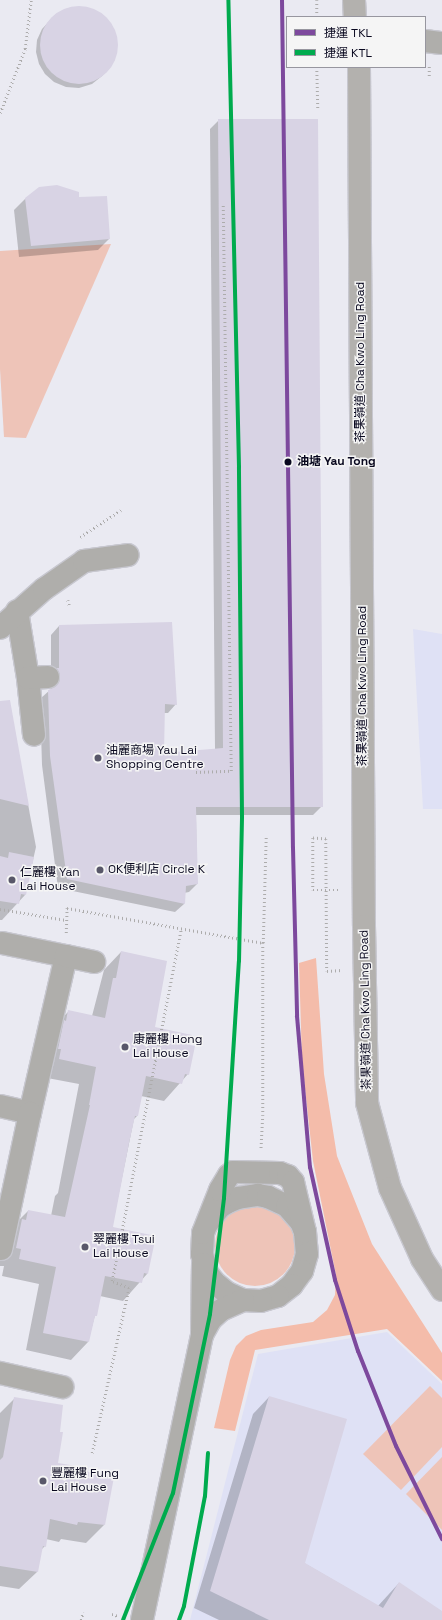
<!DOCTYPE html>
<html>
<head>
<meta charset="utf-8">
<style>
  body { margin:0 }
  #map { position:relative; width:442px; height:1620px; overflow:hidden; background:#eaeaf2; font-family:"Space Grotesk","Noto Sans TC",sans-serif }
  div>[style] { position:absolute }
  .built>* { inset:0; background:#dfe1f5 }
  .green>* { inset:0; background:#eec4b8 }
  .round { border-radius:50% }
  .forest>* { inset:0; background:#f4bcaa }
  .shadow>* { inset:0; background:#0003 }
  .building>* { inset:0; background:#d8d3e4 }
  .path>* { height:2.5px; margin-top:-1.25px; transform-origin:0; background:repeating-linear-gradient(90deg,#adacac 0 1px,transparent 0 4px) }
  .roads { filter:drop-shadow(1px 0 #c7c7cf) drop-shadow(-1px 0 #c7c7cf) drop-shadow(0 1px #c7c7cf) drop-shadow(0 -1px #c7c7cf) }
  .minor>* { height:22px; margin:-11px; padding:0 11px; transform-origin:11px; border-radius:11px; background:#afaeab }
  .major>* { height:22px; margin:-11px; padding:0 11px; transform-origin:11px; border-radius:11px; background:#b3b1ae }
  .path-bridge>* { height:2.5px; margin-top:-1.25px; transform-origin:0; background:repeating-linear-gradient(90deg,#adacac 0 1px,transparent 0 4px) }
  .metro-1>* { height:4px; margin:-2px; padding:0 2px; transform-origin:2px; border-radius:2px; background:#7d499d }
  .metro-2>* { height:4px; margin:-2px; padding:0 2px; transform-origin:2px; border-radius:2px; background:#00ab4e }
  .dots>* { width:11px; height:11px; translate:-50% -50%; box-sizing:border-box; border:2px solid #f5f5f5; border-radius:50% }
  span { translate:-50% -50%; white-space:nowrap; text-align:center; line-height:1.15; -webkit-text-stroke:3px #f5f5f5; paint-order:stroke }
  .street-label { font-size:12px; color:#09081f }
  .stop-label { font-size:12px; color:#09081f; font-weight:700 }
  .left { translate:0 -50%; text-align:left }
  .poi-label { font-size:12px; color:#09081f }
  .legend { position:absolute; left:286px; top:16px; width:140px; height:52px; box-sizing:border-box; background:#f5f5f5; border:1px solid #97969f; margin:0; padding:5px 7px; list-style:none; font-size:12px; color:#09081f }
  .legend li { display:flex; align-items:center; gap:8px; height:20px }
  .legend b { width:20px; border:1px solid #97969f }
</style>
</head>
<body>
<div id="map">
  <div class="built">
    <div style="clip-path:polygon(413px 629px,442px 634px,442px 809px,423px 809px)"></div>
    <div style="clip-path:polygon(387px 1332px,442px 1384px,442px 1620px,190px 1620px,258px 1354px)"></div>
  </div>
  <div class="green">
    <div style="clip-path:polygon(111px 244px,26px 438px,4px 437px,0 369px,0 251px)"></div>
    <div class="round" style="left:215px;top:1206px;width:80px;height:80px"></div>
    <div style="clip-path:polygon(430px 1386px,442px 1398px,442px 1447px,401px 1490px,363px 1454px)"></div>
    <div style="clip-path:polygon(442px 1457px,442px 1530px,406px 1494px)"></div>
  </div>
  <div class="forest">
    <div style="clip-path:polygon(316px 958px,324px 1074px,337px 1156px,372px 1244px,442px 1353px,442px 1381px,387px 1329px,255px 1350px,235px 1431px,214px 1428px,230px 1360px,236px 1346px,246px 1336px,261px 1330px,313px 1322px,327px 1310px,335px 1295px,336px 1275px,313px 1161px,302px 1061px,299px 963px)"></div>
  </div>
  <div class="shadow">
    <div style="clip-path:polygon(78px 7px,90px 9px,101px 14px,110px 23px,116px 35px,117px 48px,114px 61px,102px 76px,92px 84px,79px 88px,66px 87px,54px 82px,45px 74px,39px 64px,36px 52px,37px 40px,42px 29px,55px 15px,66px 9px)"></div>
    <div style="clip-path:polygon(219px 120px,322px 806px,313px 815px,196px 815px,197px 884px,189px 892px,184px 893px,184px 904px,175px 912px,58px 888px,42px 765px,40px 699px,51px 689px,51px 635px,59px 626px,176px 704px,168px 713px,164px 713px,163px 754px,215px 750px,210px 129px)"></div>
    <div style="clip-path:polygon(26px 198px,79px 198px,109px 239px,98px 250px,19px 257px,14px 210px)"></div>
    <div style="clip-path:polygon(0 703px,11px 713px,36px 847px,25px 895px,2px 920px,0 920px)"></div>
    <div style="clip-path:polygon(121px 952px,153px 1028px,188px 1074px,164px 1101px,141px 1096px,137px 1116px,134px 1119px,112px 1227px,148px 1245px,147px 1274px,123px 1301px,100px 1296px,88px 1342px,71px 1360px,26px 1350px,39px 1284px,2px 1276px,4px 1266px,0 1266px,0 1259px,10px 1229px,28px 1211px,51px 1216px,55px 1196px,58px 1193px,79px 1084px,42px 1077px,51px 1029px,69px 1011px,92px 1016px,104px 970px)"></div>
    <div style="clip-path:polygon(269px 1397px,304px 1563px,378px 1606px,399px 1583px,442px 1612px,442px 1620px,219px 1620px,194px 1608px,253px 1414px)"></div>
    <div style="clip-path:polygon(15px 1398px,59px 1433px,57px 1464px,86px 1472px,113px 1477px,104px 1525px,86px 1543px,61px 1539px,59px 1542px,46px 1539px,45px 1546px,41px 1550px,37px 1572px,19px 1589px,0 1586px,0 1413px)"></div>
  </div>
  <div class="building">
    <div class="round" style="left:40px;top:6px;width:78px;height:78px"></div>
    <div style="clip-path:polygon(218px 119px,318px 119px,323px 807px,196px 807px,198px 884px,186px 886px,185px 904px,67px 879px,50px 756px,48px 690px,55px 687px,59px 682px,60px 677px,56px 668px,59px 668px,59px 625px,172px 622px,177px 705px,165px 704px,164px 753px,223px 748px)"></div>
    <div style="clip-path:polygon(57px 185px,79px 192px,79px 197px,107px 196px,110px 239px,31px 246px,25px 198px,39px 187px)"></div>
    <div style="clip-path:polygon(10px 700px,29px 806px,0 799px,0 701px)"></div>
    <div style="clip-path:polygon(9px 852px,34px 857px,26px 895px,21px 894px,19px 904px,0 901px,0 856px,8px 858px)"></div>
    <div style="clip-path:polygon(121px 951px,167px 961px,155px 1027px,192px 1035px,190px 1045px,195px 1046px,189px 1075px,185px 1074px,182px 1084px,146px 1076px,138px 1116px,135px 1116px,129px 1143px,113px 1227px,151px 1235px,149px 1244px,154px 1245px,148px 1274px,144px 1273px,142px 1283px,105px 1276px,97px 1316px,95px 1316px,89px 1342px,43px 1333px,56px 1267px,19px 1259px,21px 1249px,16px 1248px,22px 1219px,26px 1220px,28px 1210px,65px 1217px,90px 1105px,89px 1105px,96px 1067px,59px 1059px,61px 1049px,58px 1049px,64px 1020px,66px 1021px,68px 1010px,105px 1018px,113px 978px,116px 978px)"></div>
    <div style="clip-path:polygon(269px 1396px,347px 1419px,305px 1563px,383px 1608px,399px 1582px,442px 1611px,442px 1620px,269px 1620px,210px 1591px)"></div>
    <div style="clip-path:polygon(14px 1397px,63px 1405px,60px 1432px,63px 1432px,58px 1463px,88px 1468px,88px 1472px,114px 1477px,105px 1525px,78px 1522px,77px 1525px,50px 1519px,46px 1547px,43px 1546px,38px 1572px,0 1566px,0 1460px,3px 1457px)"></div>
  </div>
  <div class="path">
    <div style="left:317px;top:0;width:17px;rotate:90deg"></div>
    <div style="left:317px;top:67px;width:42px;rotate:88.6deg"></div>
    <div style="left:429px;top:76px;width:11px;rotate:-90deg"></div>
    <div style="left:0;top:113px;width:69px;rotate:-68.7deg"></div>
    <div style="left:25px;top:49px;width:49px;rotate:-83deg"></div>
    <div style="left:80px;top:537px;width:49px;rotate:-33.4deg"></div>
    <div style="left:68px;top:600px;width:7px;rotate:74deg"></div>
    <div style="left:196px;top:772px;width:35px;rotate:-2deg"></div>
    <div style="left:231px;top:771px;width:567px;rotate:-90.81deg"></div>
    <div style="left:326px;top:839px;width:13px;rotate:-176deg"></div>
    <div style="left:313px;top:838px;width:52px;rotate:90deg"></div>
    <div style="left:313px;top:890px;width:28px"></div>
    <div style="left:0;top:909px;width:67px;rotate:9.5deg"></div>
    <div style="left:66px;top:933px;width:25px;rotate:-88deg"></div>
    <div style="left:67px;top:908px;width:199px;rotate:10.1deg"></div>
    <div style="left:263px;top:943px;width:172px;rotate:90deg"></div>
    <div style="left:263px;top:1115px;width:34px;rotate:93deg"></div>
    <div style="left:263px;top:943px;width:107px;rotate:-88.4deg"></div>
    <div style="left:327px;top:971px;width:15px;rotate:-4deg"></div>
    <div style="left:92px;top:1453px;width:169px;rotate:-77.4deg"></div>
    <div style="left:129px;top:1288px;width:18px;rotate:-158deg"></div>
    <div style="left:112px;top:1281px;width:359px;rotate:-78.9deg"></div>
    <div style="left:112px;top:1614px;width:6px;rotate:18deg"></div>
    <div style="left:81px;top:1620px;width:8px;rotate:-76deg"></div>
  </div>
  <div class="roads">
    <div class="minor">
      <div style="left:425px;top:41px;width:17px;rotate:7deg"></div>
      <div style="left:17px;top:611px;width:68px;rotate:80.7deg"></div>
      <div style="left:28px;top:678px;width:57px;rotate:84deg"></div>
      <div style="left:0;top:628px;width:59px;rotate:-41.6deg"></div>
      <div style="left:44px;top:589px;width:49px;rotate:-35deg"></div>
      <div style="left:84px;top:561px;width:44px;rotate:-7.8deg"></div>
      <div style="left:28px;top:678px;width:20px;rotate:-3deg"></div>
      <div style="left:2px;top:943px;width:65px;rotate:11.5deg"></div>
      <div style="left:66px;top:956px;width:161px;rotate:102.9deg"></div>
      <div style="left:66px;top:956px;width:29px;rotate:12deg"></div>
      <div style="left:0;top:1106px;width:31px;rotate:13deg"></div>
      <div style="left:30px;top:1113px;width:139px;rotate:102deg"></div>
      <div style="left:207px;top:1224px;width:21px;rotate:-53deg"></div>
      <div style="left:220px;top:1207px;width:9px;rotate:-32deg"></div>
      <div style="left:228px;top:1202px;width:11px;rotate:-22deg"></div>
      <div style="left:238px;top:1198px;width:20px;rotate:-9deg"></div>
      <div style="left:258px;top:1195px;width:10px;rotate:11deg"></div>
      <div style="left:268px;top:1197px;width:21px;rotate:25deg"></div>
      <div style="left:287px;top:1206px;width:21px;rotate:49deg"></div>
      <div style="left:301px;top:1222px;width:11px;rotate:68deg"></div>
      <div style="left:305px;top:1232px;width:22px;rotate:85deg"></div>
      <div style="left:307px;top:1254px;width:18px;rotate:106deg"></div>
      <div style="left:302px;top:1271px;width:17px;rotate:126deg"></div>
      <div style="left:292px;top:1285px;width:18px;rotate:142deg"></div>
      <div style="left:278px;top:1296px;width:18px;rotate:164deg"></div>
      <div style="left:261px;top:1301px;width:18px;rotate:-177deg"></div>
      <div style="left:243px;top:1300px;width:17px;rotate:-156deg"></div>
      <div style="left:227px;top:1293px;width:17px;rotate:-140deg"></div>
      <div style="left:214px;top:1282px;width:11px;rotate:-128deg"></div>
      <div style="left:207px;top:1273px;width:20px;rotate:-105deg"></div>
      <div style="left:202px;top:1254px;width:21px;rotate:-87deg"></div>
      <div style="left:203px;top:1233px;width:46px;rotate:-68.4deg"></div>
      <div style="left:220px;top:1190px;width:17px;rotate:-59deg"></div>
      <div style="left:229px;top:1175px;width:5px;rotate:-37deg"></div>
      <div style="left:233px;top:1172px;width:47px;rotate:1.2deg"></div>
      <div style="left:280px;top:1173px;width:9px;rotate:21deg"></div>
      <div style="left:288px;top:1176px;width:8px;rotate:50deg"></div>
      <div style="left:293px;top:1182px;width:51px;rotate:76.5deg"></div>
      <div style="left:202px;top:1335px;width:18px;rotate:-61deg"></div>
      <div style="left:211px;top:1319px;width:13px;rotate:-42deg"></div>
      <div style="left:221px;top:1310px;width:24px;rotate:-24deg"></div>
      <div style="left:0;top:1373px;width:64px;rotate:12.7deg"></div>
      <div style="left:142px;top:1620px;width:291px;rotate:-78.1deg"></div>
      <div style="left:202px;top:1335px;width:71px;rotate:-89.2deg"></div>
    </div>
    <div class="major">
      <div style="left:354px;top:0;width:17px;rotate:87deg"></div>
      <div style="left:359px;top:67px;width:859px;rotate:89.67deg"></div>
      <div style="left:364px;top:926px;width:177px;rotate:89deg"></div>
      <div style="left:367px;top:1103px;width:88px;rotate:74.9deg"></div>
      <div style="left:390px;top:1188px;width:78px;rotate:65.7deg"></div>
      <div style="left:422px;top:1259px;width:37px;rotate:57deg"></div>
    </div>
  </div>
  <div class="path-bridge">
    <div style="left:326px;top:839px;width:132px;rotate:89.6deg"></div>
  </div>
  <div class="metro-1">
    <div style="left:282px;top:0;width:848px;rotate:89.26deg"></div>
    <div style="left:293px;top:848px;width:168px;rotate:88.6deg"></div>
    <div style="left:297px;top:1016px;width:152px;rotate:85.1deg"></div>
    <div style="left:310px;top:1167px;width:116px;rotate:77.5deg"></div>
    <div style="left:335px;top:1280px;width:75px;rotate:72.1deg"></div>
    <div style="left:358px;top:1351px;width:102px;rotate:68.2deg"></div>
    <div style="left:396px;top:1446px;width:104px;rotate:63.7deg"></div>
  </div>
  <div class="metro-2">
    <div style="left:123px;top:1620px;width:136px;rotate:-68.5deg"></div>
    <div style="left:173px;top:1493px;width:183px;rotate:-78.3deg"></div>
    <div style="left:210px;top:1314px;width:117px;rotate:-83.1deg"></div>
    <div style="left:224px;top:1198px;width:237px;rotate:-86.4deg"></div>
    <div style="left:239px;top:961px;width:144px;rotate:-88.8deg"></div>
    <div style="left:242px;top:817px;width:350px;rotate:-90.5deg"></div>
    <div style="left:239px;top:467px;width:467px;rotate:-91.3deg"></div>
    <div style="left:179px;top:1620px;width:15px;rotate:-70deg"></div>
    <div style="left:184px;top:1606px;width:112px;rotate:-79.2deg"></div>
    <div style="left:205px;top:1496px;width:43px;rotate:-86deg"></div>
  </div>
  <div class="dots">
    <div style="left:288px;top:462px;background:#09081f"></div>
    <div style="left:98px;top:758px;background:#585769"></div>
    <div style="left:100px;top:870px;background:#585769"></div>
    <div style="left:12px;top:880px;background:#585769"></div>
    <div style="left:125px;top:1047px;background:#585769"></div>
    <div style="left:85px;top:1247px;background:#585769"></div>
    <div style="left:43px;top:1481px;background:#585769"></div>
  </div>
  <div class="street-label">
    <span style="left:361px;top:362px;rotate:-90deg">茶果嶺道 Cha Kwo Ling Road</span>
    <span style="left:363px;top:686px;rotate:-90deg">茶果嶺道 Cha Kwo Ling Road</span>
    <span style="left:366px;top:1010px;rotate:-91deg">茶果嶺道 Cha Kwo Ling Road</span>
  </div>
  <div class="stop-label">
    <span class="left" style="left:297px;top:462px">油塘 Yau Tong</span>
  </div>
  <div class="poi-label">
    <span class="left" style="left:106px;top:758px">油麗商場 Yau Lai<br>Shopping Centre</span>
    <span class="left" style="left:108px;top:870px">OK便利店 Circle K</span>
    <span class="left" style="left:20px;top:880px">仁麗樓 Yan<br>Lai House</span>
    <span class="left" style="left:133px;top:1047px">康麗樓 Hong<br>Lai House</span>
    <span class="left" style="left:93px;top:1247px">翠麗樓 Tsui<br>Lai House</span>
    <span class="left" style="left:51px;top:1481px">豐麗樓 Fung<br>Lai House</span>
  </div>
  <ul class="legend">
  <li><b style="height:5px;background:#7d499d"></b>捷運 TKL</li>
  <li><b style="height:5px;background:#00ab4e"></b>捷運 KTL</li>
  </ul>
</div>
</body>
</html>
